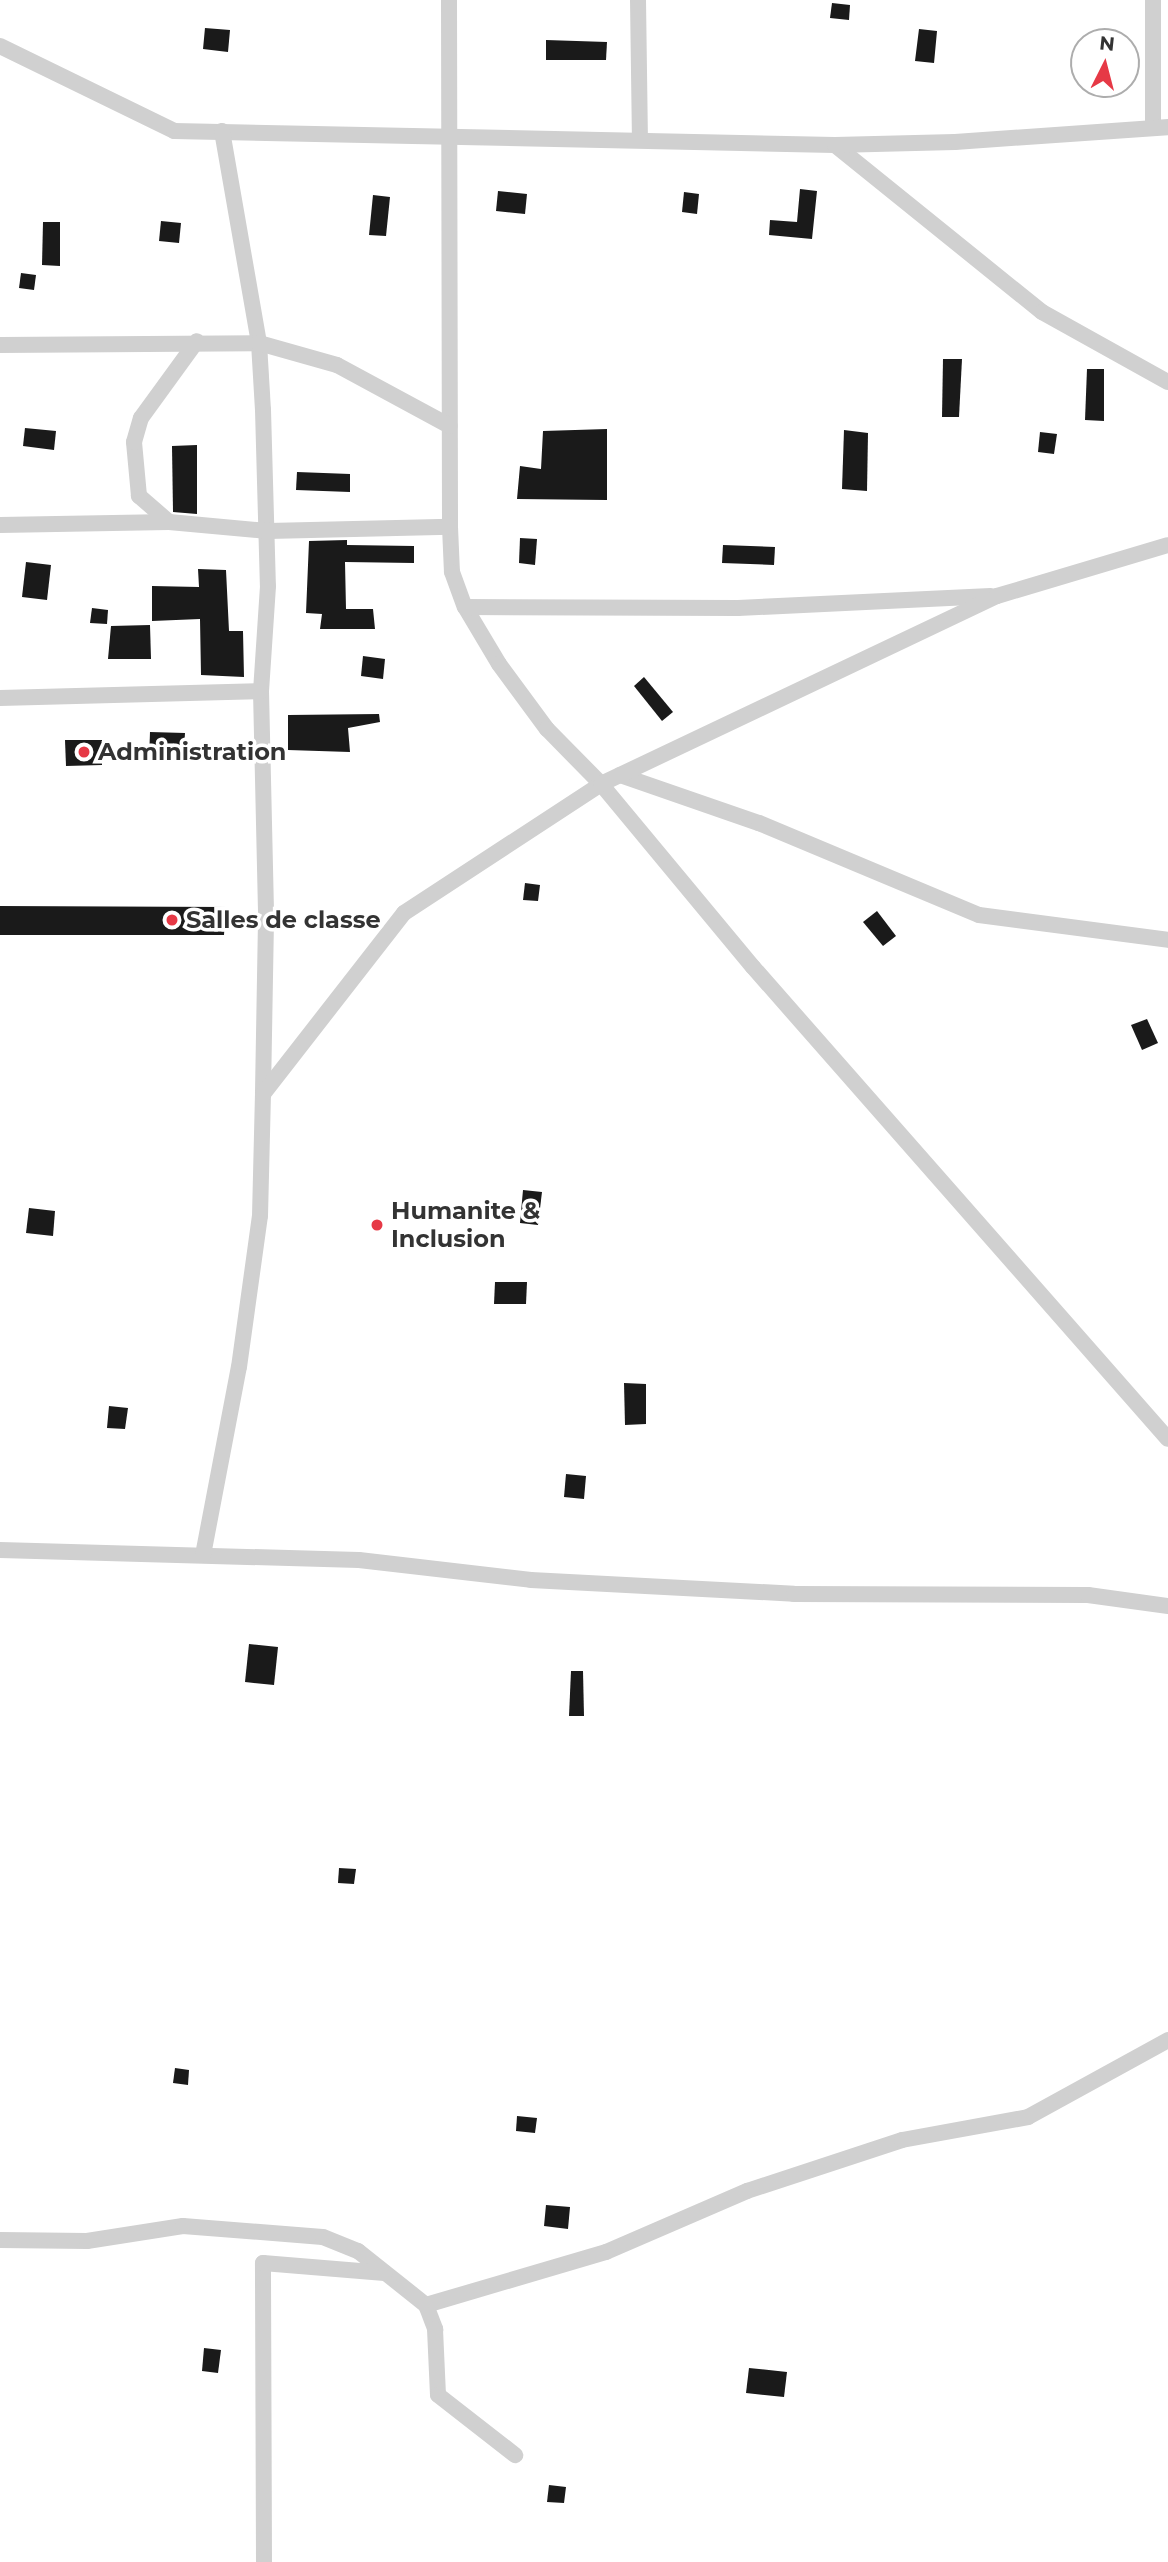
<!DOCTYPE html>
<html>
<head>
<meta charset="utf-8">
<style>
  body { margin:0 }
  #map { position:relative; width:1168px; height:2562px; overflow:hidden; background:#fff; font-family:Montserrat,sans-serif }
  div>[style] { position:absolute }
  .building>* { inset:0; background:#1a1a1a }
  .street>* { height:16px; margin:-8px; padding:0 8px; transform-origin:8px; border-radius:8px; background:#d0d0d0 }
  .dots>* { width:19px; height:19px; translate:-50% -50%; box-sizing:border-box; border:4px solid #fff; border-radius:50% }
  span { translate:-50% -50%; white-space:nowrap; text-align:center; line-height:1.15; -webkit-text-stroke:7px #fff; paint-order:stroke }
  .poi-label { font-size:24px; color:#333; font-weight:700 }
  .left { translate:0 -50%; text-align:left }
  .north { position:absolute; left:1070px; top:28px; width:70px; height:70px; box-sizing:border-box; background:#fff; border:2px solid #adadad; border-radius:50%; rotate:6deg; font-size:19px; font-weight:700; line-height:28px; text-align:center; color:#333 }
  .north::after { content:''; display:block; margin:auto; width:24px; height:32px; background:#e63946; clip-path:polygon(50% 0,100% 100%,50% 72%,0 100%) }
</style>
</head>
<body>
<div id="map">
  <div class="building">
    <div style="clip-path:polygon(832px 3px,850px 5px,849px 20px,830px 18px)"></div>
    <div style="clip-path:polygon(205px 28px,230px 30px,228px 52px,203px 49px)"></div>
    <div style="clip-path:polygon(919px 29px,937px 31px,934px 63px,915px 61px)"></div>
    <div style="clip-path:polygon(546px 40px,607px 42px,606px 60px,546px 60px)"></div>
    <div style="clip-path:polygon(800px 189px,817px 191px,812px 239px,769px 235px,770px 220px,797px 222px)"></div>
    <div style="clip-path:polygon(498px 191px,527px 194px,525px 214px,496px 211px)"></div>
    <div style="clip-path:polygon(684px 192px,699px 194px,697px 214px,682px 212px)"></div>
    <div style="clip-path:polygon(373px 195px,390px 197px,386px 236px,369px 235px)"></div>
    <div style="clip-path:polygon(161px 221px,181px 223px,179px 243px,159px 241px)"></div>
    <div style="clip-path:polygon(43px 222px,60px 222px,60px 266px,42px 265px)"></div>
    <div style="clip-path:polygon(21px 273px,36px 275px,34px 290px,19px 288px)"></div>
    <div style="clip-path:polygon(943px 359px,962px 359px,959px 417px,942px 417px)"></div>
    <div style="clip-path:polygon(1087px 369px,1104px 369px,1104px 421px,1085px 420px)"></div>
    <div style="clip-path:polygon(25px 428px,56px 431px,54px 450px,23px 446px)"></div>
    <div style="clip-path:polygon(607px 429px,607px 500px,517px 499px,520px 466px,541px 469px,543px 431px)"></div>
    <div style="clip-path:polygon(844px 430px,868px 433px,867px 491px,842px 489px)"></div>
    <div style="clip-path:polygon(1040px 432px,1057px 434px,1054px 454px,1038px 452px)"></div>
    <div style="clip-path:polygon(197px 445px,197px 514px,173px 512px,172px 446px)"></div>
    <div style="clip-path:polygon(297px 472px,350px 474px,350px 492px,296px 490px)"></div>
    <div style="clip-path:polygon(520px 538px,537px 539px,535px 565px,519px 563px)"></div>
    <div style="clip-path:polygon(347px 540px,347px 545px,414px 546px,414px 563px,345px 562px,346px 609px,373px 609px,375px 629px,320px 629px,322px 614px,306px 613px,309px 541px)"></div>
    <div style="clip-path:polygon(723px 545px,775px 547px,774px 565px,722px 563px)"></div>
    <div style="clip-path:polygon(26px 562px,51px 565px,47px 600px,22px 597px)"></div>
    <div style="clip-path:polygon(198px 569px,226px 570px,229px 631px,243px 631px,244px 677px,201px 675px,200px 619px,152px 621px,152px 586px,199px 587px)"></div>
    <div style="clip-path:polygon(92px 608px,108px 610px,107px 624px,90px 623px)"></div>
    <div style="clip-path:polygon(150px 625px,151px 659px,108px 659px,111px 626px)"></div>
    <div style="clip-path:polygon(363px 656px,385px 659px,383px 679px,361px 676px)"></div>
    <div style="clip-path:polygon(644px 677px,673px 712px,662px 721px,634px 686px)"></div>
    <div style="clip-path:polygon(379px 714px,380px 722px,348px 728px,350px 752px,288px 750px,288px 715px)"></div>
    <div style="clip-path:polygon(150px 732px,185px 733px,183px 762px,149px 760px)"></div>
    <div style="clip-path:polygon(65px 740px,102px 740px,102px 765px,66px 766px)"></div>
    <div style="clip-path:polygon(525px 883px,540px 885px,538px 901px,523px 900px)"></div>
    <div style="clip-path:polygon(0 906px,226px 907px,224px 935px,0 935px)"></div>
    <div style="clip-path:polygon(877px 911px,896px 936px,883px 946px,863px 922px)"></div>
    <div style="clip-path:polygon(1147px 1019px,1158px 1043px,1142px 1050px,1131px 1025px)"></div>
    <div style="clip-path:polygon(523px 1190px,542px 1192px,538px 1225px,520px 1223px)"></div>
    <div style="clip-path:polygon(29px 1208px,55px 1211px,53px 1236px,26px 1233px)"></div>
    <div style="clip-path:polygon(495px 1282px,527px 1282px,526px 1304px,494px 1304px)"></div>
    <div style="clip-path:polygon(624px 1383px,646px 1384px,646px 1424px,625px 1425px)"></div>
    <div style="clip-path:polygon(109px 1406px,128px 1408px,125px 1429px,107px 1428px)"></div>
    <div style="clip-path:polygon(566px 1474px,586px 1476px,584px 1499px,564px 1497px)"></div>
    <div style="clip-path:polygon(249px 1644px,278px 1647px,274px 1685px,245px 1682px)"></div>
    <div style="clip-path:polygon(571px 1671px,583px 1671px,584px 1716px,569px 1716px)"></div>
    <div style="clip-path:polygon(339px 1868px,356px 1869px,354px 1884px,338px 1883px)"></div>
    <div style="clip-path:polygon(175px 2068px,189px 2070px,188px 2085px,173px 2083px)"></div>
    <div style="clip-path:polygon(517px 2116px,537px 2118px,535px 2133px,516px 2131px)"></div>
    <div style="clip-path:polygon(546px 2205px,570px 2207px,568px 2229px,544px 2226px)"></div>
    <div style="clip-path:polygon(204px 2348px,221px 2350px,218px 2373px,202px 2371px)"></div>
    <div style="clip-path:polygon(749px 2368px,787px 2372px,784px 2397px,746px 2393px)"></div>
    <div style="clip-path:polygon(549px 2485px,566px 2487px,564px 2503px,547px 2502px)"></div>
  </div>
  <div class="street">
    <div style="left:449px;top:0;width:527px;rotate:89.89deg"></div>
    <div style="left:450px;top:527px;width:45px;rotate:87.5deg"></div>
    <div style="left:452px;top:572px;width:37px;rotate:70deg"></div>
    <div style="left:465px;top:607px;width:66px;rotate:59.2deg"></div>
    <div style="left:499px;top:664px;width:81px;rotate:53.6deg"></div>
    <div style="left:547px;top:729px;width:77px;rotate:45.5deg"></div>
    <div style="left:601px;top:784px;width:238px;rotate:50.3deg"></div>
    <div style="left:753px;top:967px;width:628px;rotate:48.68deg"></div>
    <div style="left:638px;top:0;width:139px;rotate:89.2deg"></div>
    <div style="left:0;top:46px;width:194px;rotate:26deg"></div>
    <div style="left:174px;top:131px;width:661px;rotate:1.21deg"></div>
    <div style="left:835px;top:145px;width:266px;rotate:38.9deg"></div>
    <div style="left:1042px;top:312px;width:144px;rotate:29.1deg"></div>
    <div style="left:1153px;top:126px;width:126px;rotate:-90deg"></div>
    <div style="left:222px;top:131px;width:215px;rotate:80.1deg"></div>
    <div style="left:259px;top:343px;width:67px;rotate:86.6deg"></div>
    <div style="left:263px;top:410px;width:176px;rotate:88.4deg"></div>
    <div style="left:268px;top:586px;width:105px;rotate:93.8deg"></div>
    <div style="left:261px;top:691px;width:229px;rotate:88.7deg"></div>
    <div style="left:266px;top:920px;width:174px;rotate:91deg"></div>
    <div style="left:835px;top:145px;width:120px;rotate:-1.4deg"></div>
    <div style="left:955px;top:142px;width:214px;rotate:-4deg"></div>
    <div style="left:0;top:345px;width:259px;rotate:-0.4deg"></div>
    <div style="left:259px;top:343px;width:81px;rotate:15.8deg"></div>
    <div style="left:337px;top:365px;width:128px;rotate:28.4deg"></div>
    <div style="left:169px;top:522px;width:40px;rotate:-139deg"></div>
    <div style="left:139px;top:496px;width:54px;rotate:-95.3deg"></div>
    <div style="left:134px;top:442px;width:25px;rotate:-74deg"></div>
    <div style="left:141px;top:418px;width:95px;rotate:-54deg"></div>
    <div style="left:0;top:525px;width:169px;rotate:-1deg"></div>
    <div style="left:169px;top:522px;width:99px;rotate:5.2deg"></div>
    <div style="left:268px;top:531px;width:182px;rotate:-1.3deg"></div>
    <div style="left:465px;top:607px;width:273px;rotate:0.2deg"></div>
    <div style="left:738px;top:608px;width:253px;rotate:-2.7deg"></div>
    <div style="left:0;top:698px;width:261px;rotate:-1.5deg"></div>
    <div style="left:620px;top:775px;width:147px;rotate:19.1deg"></div>
    <div style="left:759px;top:823px;width:238px;rotate:22.7deg"></div>
    <div style="left:979px;top:915px;width:191px;rotate:7.5deg"></div>
    <div style="left:0;top:1550px;width:359px;rotate:1.6deg"></div>
    <div style="left:359px;top:1560px;width:173px;rotate:6.6deg"></div>
    <div style="left:531px;top:1580px;width:263px;rotate:3deg"></div>
    <div style="left:794px;top:1594px;width:294px;rotate:0.2deg"></div>
    <div style="left:1088px;top:1595px;width:81px;rotate:7.8deg"></div>
    <div style="left:203px;top:1555px;width:191px;rotate:-79.2deg"></div>
    <div style="left:239px;top:1367px;width:152px;rotate:-82.1deg"></div>
    <div style="left:260px;top:1216px;width:122px;rotate:-88.6deg"></div>
    <div style="left:263px;top:1094px;width:229px;rotate:-52.1deg"></div>
    <div style="left:404px;top:913px;width:235px;rotate:-33.2deg"></div>
    <div style="left:601px;top:784px;width:438px;rotate:-25.4deg"></div>
    <div style="left:997px;top:596px;width:178px;rotate:-16.6deg"></div>
    <div style="left:0;top:2240px;width:87px;rotate:0.7deg"></div>
    <div style="left:87px;top:2241px;width:97px;rotate:-8.9deg"></div>
    <div style="left:183px;top:2226px;width:140px;rotate:4.5deg"></div>
    <div style="left:323px;top:2237px;width:38px;rotate:22deg"></div>
    <div style="left:358px;top:2251px;width:87px;rotate:38.5deg"></div>
    <div style="left:426px;top:2305px;width:26px;rotate:69deg"></div>
    <div style="left:435px;top:2329px;width:66px;rotate:87.4deg"></div>
    <div style="left:438px;top:2395px;width:98px;rotate:37.9deg"></div>
    <div style="left:426px;top:2305px;width:188px;rotate:-16.4deg"></div>
    <div style="left:606px;top:2252px;width:154px;rotate:-23.4deg"></div>
    <div style="left:747px;top:2191px;width:163px;rotate:-18.2deg"></div>
    <div style="left:902px;top:2140px;width:128px;rotate:-10.3deg"></div>
    <div style="left:1028px;top:2117px;width:160px;rotate:-28.8deg"></div>
    <div style="left:264px;top:2562px;width:299px;rotate:-90.2deg"></div>
    <div style="left:263px;top:2263px;width:122px;rotate:4.7deg"></div>
  </div>
  <div class="dots">
    <div style="left:84px;top:752px;background:#e63946"></div>
    <div style="left:172px;top:920px;background:#e63946"></div>
    <div style="left:377px;top:1225px;background:#e63946"></div>
  </div>
  <div class="poi-label">
    <span class="left" style="left:98px;top:752px">Administration</span>
    <span class="left" style="left:186px;top:920px">Salles de classe</span>
    <span class="left" style="left:391px;top:1225px">Humanite &amp;<br>Inclusion</span>
  </div>
  <div class="north">N</div>
</div>
</body>
</html>
